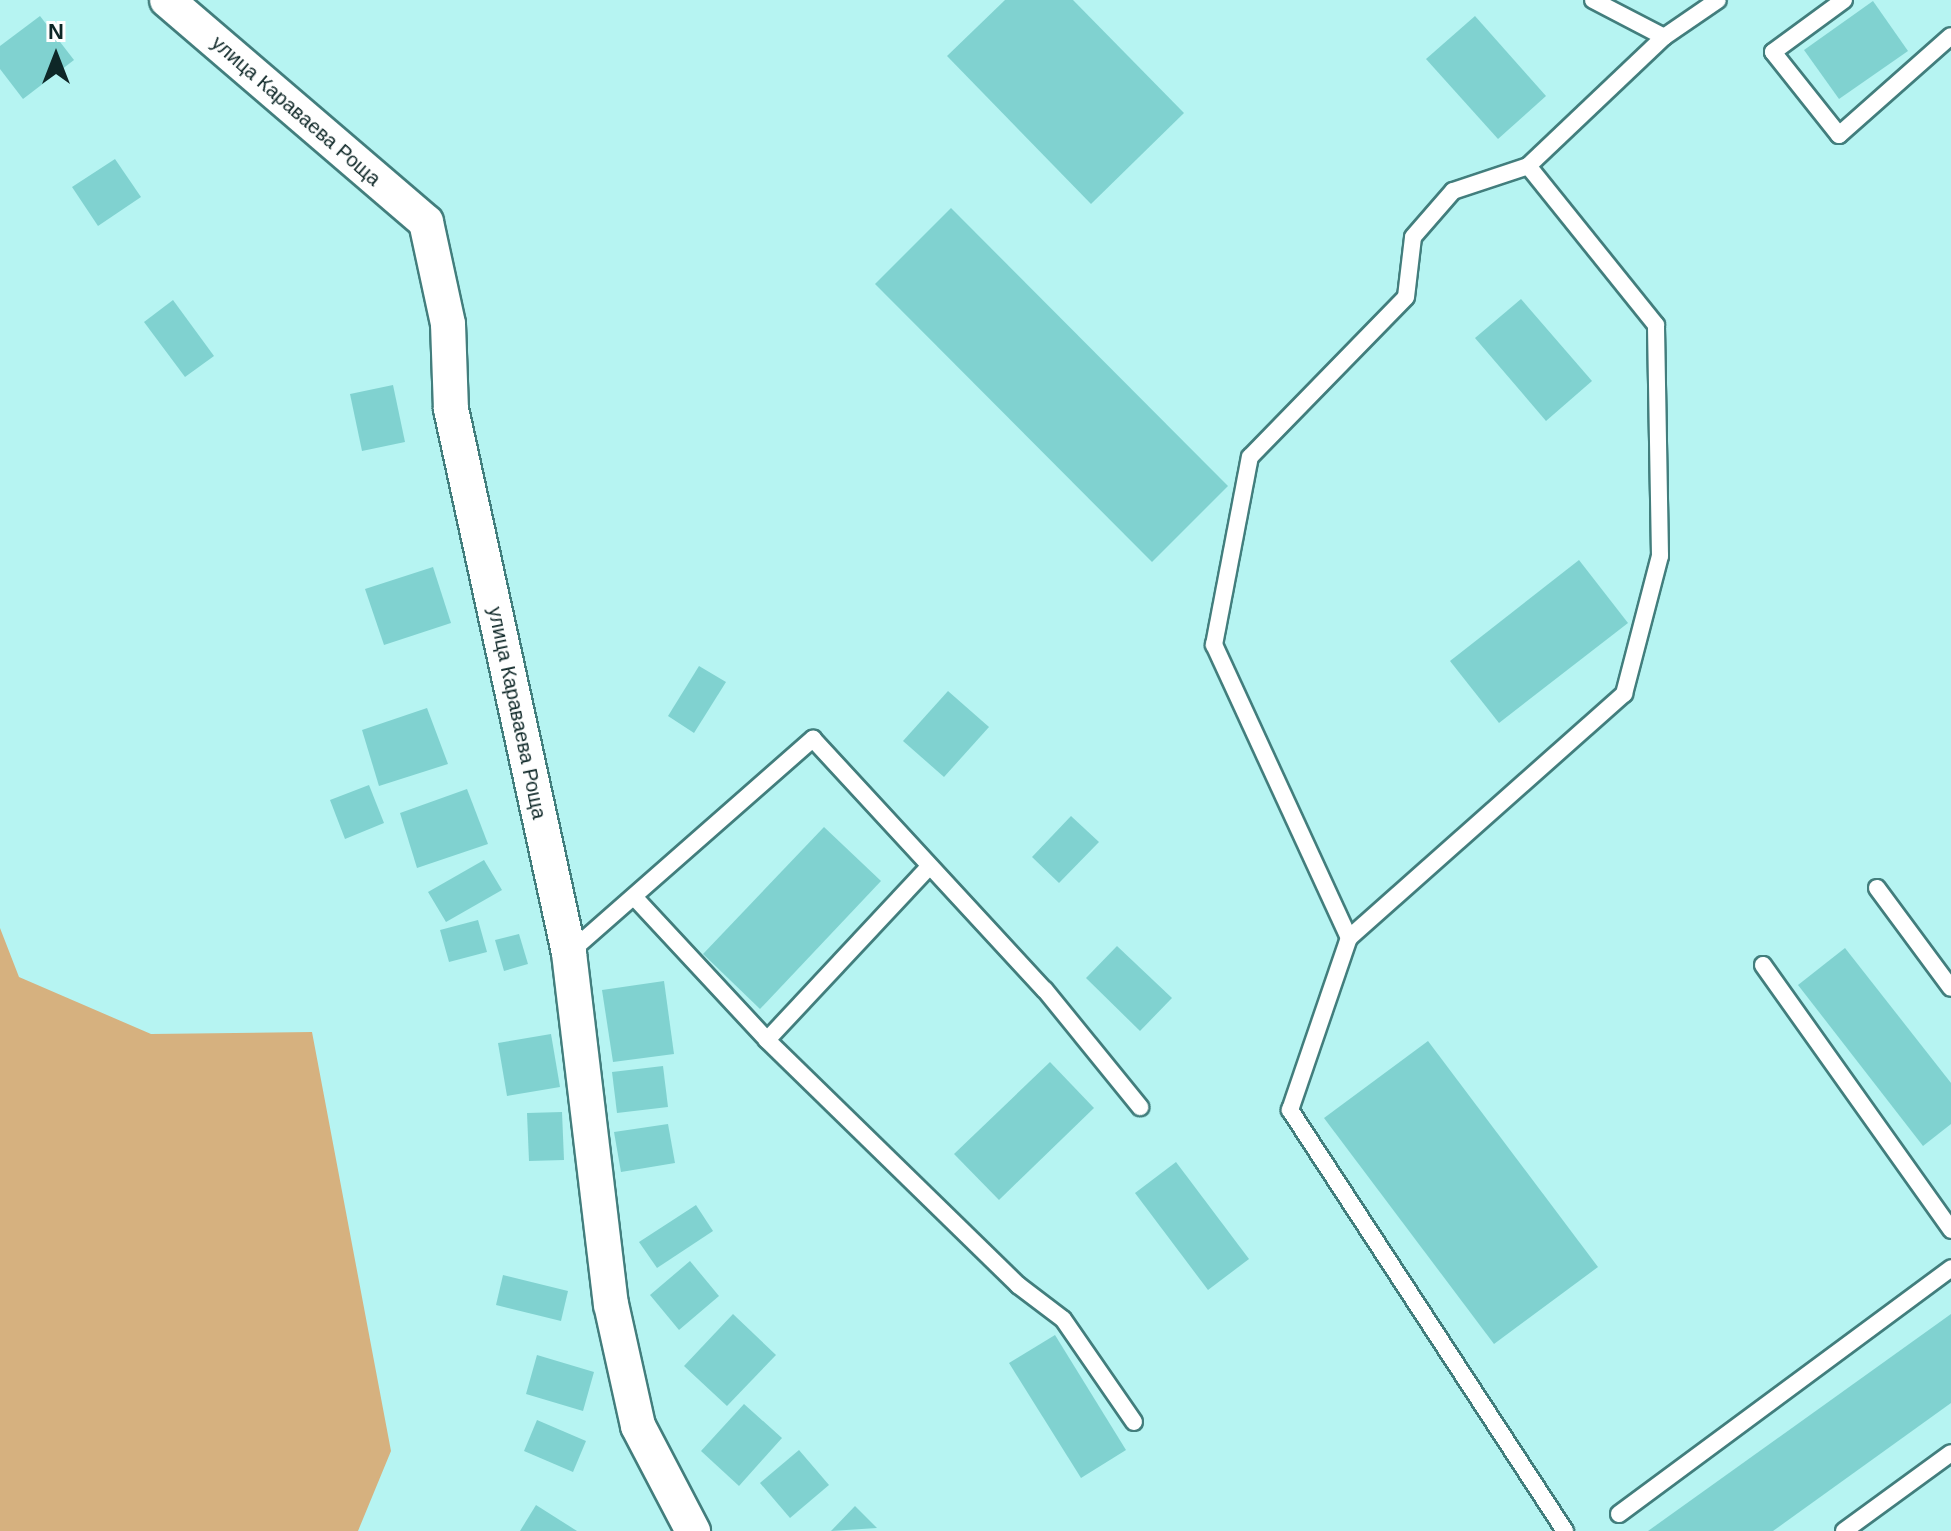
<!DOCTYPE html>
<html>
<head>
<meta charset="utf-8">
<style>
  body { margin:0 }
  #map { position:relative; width:1951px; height:1531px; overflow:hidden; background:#b6f4f2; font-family:Arial,sans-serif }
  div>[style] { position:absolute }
  .green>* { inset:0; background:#d6b17f }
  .building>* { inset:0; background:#80d2d0 }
  .roads { filter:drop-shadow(2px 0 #427e7d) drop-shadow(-2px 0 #427e7d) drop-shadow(0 2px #427e7d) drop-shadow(0 -2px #427e7d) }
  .lane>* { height:16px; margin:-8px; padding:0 8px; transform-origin:8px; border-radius:8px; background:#fff }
  .street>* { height:34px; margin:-17px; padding:0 17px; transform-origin:17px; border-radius:17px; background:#fff }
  span { translate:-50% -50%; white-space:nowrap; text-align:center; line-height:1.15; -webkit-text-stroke:8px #fff; paint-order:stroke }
  .street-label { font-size:20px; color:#0e2727 }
  .north { position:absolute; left:16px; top:16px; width:80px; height:80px; -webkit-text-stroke:6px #fff; paint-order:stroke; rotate:0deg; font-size:22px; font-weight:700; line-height:32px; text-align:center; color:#0e2727 }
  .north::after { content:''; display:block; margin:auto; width:28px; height:36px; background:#0e2727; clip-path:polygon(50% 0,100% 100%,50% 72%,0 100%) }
</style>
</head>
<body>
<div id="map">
  <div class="green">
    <div style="clip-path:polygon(0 928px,19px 977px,151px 1034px,312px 1032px,391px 1451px,358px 1531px,0 1531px)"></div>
  </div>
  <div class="building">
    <div style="clip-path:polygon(1005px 0,1073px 0,1184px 113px,1091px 204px,947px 56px)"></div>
    <div style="clip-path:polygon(1873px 1px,1908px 51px,1839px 99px,1804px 50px)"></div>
    <div style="clip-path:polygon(40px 16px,74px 60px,23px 99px,0 69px,0 46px)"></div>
    <div style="clip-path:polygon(1475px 16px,1546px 96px,1498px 139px,1426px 59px)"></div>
    <div style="clip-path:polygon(115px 159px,141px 197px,98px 226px,72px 187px)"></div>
    <div style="clip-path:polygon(951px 208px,1228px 486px,1152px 562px,875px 284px)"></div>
    <div style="clip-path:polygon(1521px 299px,1592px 381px,1546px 421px,1475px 338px)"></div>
    <div style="clip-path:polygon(173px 300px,214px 356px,185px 377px,144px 322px)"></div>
    <div style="clip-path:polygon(393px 385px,405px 442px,362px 451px,350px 394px)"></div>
    <div style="clip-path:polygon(1579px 560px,1628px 623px,1499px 723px,1450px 661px)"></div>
    <div style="clip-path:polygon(433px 567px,451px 623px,384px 645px,365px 589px)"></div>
    <div style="clip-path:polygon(699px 666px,726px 682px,694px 733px,668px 716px)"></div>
    <div style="clip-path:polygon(948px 691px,989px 727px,944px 777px,903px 741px)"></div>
    <div style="clip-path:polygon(427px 708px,448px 764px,379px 786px,362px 730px)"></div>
    <div style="clip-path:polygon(369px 785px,384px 823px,345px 839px,330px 800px)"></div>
    <div style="clip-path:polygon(467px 789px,488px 844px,417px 868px,400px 813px)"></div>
    <div style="clip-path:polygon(1071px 816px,1099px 842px,1059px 883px,1032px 857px)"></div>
    <div style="clip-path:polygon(824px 827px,881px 881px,760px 1009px,703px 954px)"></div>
    <div style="clip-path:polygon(484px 860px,502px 890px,446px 922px,428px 892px)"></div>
    <div style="clip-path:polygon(478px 920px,487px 952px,449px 962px,440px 930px)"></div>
    <div style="clip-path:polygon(519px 934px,528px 964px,504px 971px,495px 940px)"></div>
    <div style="clip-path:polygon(1117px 946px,1172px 998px,1140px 1031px,1086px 978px)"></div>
    <div style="clip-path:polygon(1845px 948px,1951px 1083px,1951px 1124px,1923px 1146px,1798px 985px)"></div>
    <div style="clip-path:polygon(664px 981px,674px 1054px,613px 1062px,602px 990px)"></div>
    <div style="clip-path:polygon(551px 1034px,560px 1087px,507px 1096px,498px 1043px)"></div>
    <div style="clip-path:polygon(1428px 1041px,1598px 1267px,1494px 1344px,1324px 1118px)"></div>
    <div style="clip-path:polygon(1050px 1062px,1094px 1108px,999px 1200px,954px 1154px)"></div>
    <div style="clip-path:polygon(663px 1066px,668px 1107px,617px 1113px,612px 1072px)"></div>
    <div style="clip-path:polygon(562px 1112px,564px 1160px,529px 1161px,527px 1113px)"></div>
    <div style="clip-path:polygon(668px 1124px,675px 1163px,621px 1172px,614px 1132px)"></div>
    <div style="clip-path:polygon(1176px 1162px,1249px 1259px,1208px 1290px,1135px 1193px)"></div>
    <div style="clip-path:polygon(696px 1205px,713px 1231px,657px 1268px,639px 1242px)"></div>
    <div style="clip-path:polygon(690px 1261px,719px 1296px,679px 1330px,650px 1295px)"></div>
    <div style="clip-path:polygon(503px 1275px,568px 1291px,561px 1321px,496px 1305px)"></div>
    <div style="clip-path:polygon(733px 1314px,776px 1355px,727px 1406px,684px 1366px)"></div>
    <div style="clip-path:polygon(1951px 1314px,1951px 1403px,1773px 1531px,1648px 1531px)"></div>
    <div style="clip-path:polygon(1055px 1335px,1126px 1450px,1081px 1478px,1009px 1363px)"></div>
    <div style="clip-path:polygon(537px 1355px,594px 1372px,583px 1411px,526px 1394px)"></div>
    <div style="clip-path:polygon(744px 1404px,782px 1438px,739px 1486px,701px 1451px)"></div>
    <div style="clip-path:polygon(537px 1420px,586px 1441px,573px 1472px,524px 1451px)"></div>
    <div style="clip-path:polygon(799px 1450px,829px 1485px,790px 1518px,760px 1483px)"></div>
    <div style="clip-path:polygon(536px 1505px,577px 1531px,520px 1531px)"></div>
    <div style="clip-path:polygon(855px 1506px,877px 1528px,831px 1531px)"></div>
  </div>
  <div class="roads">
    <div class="lane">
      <div style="left:1593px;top:0;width:80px;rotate:27.5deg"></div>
      <div style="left:1844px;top:0;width:88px;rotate:143.8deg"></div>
      <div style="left:1773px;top:52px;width:106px;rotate:51.5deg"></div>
      <div style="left:1839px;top:135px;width:149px;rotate:-41.5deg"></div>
      <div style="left:1877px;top:888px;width:124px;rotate:53.5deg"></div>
      <div style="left:637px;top:900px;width:191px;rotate:47.1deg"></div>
      <div style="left:767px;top:1040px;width:351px;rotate:44.3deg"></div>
      <div style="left:1018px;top:1285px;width:56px;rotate:37.1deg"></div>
      <div style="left:1063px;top:1319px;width:125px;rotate:55.4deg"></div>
      <div style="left:1349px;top:938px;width:368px;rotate:-41.6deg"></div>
      <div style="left:1624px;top:694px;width:143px;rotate:-75.4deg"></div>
      <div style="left:1660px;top:556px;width:231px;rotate:-91deg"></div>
      <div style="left:1656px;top:325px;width:204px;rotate:-128.8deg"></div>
      <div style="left:569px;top:953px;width:325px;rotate:-41.3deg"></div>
      <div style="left:813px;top:739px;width:342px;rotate:47.3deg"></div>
      <div style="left:1045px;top:990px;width:151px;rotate:50.9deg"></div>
      <div style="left:1763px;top:965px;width:325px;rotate:54.6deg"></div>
      <div style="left:767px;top:1040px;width:236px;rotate:-46.9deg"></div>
      <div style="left:1619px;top:1514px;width:413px;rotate:-36.5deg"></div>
      <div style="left:1565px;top:1531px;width:503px;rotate:-123.15deg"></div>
      <div style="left:1290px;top:1110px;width:182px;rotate:-71.1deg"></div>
      <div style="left:1349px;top:938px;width:323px;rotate:-114.7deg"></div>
      <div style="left:1214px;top:645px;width:191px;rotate:-79.2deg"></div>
      <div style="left:1250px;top:457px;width:223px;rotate:-45.7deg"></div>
      <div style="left:1406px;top:297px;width:60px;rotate:-83.3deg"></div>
      <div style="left:1413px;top:237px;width:61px;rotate:-49deg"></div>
      <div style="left:1453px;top:191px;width:79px;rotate:-18.4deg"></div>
      <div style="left:1528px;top:166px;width:187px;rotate:-43.5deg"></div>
      <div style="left:1664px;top:37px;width:65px;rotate:-34.4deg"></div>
      <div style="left:1844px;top:1531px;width:132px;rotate:-36.1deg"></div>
    </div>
    <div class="street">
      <div style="left:167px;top:0;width:341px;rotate:40.6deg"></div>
      <div style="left:426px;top:222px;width:104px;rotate:77.8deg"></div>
      <div style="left:448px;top:324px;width:85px;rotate:88deg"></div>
      <div style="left:451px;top:409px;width:557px;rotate:77.76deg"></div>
      <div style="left:569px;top:953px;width:354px;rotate:83.2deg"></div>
      <div style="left:611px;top:1304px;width:125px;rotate:77.5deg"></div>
      <div style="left:638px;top:1426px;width:119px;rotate:62.4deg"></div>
    </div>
  </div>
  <div class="street-label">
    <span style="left:296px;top:111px;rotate:41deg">улица Караваева Роща</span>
    <span style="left:517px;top:713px;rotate:78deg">улица Караваева Роща</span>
  </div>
  <div class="north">N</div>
</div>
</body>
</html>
